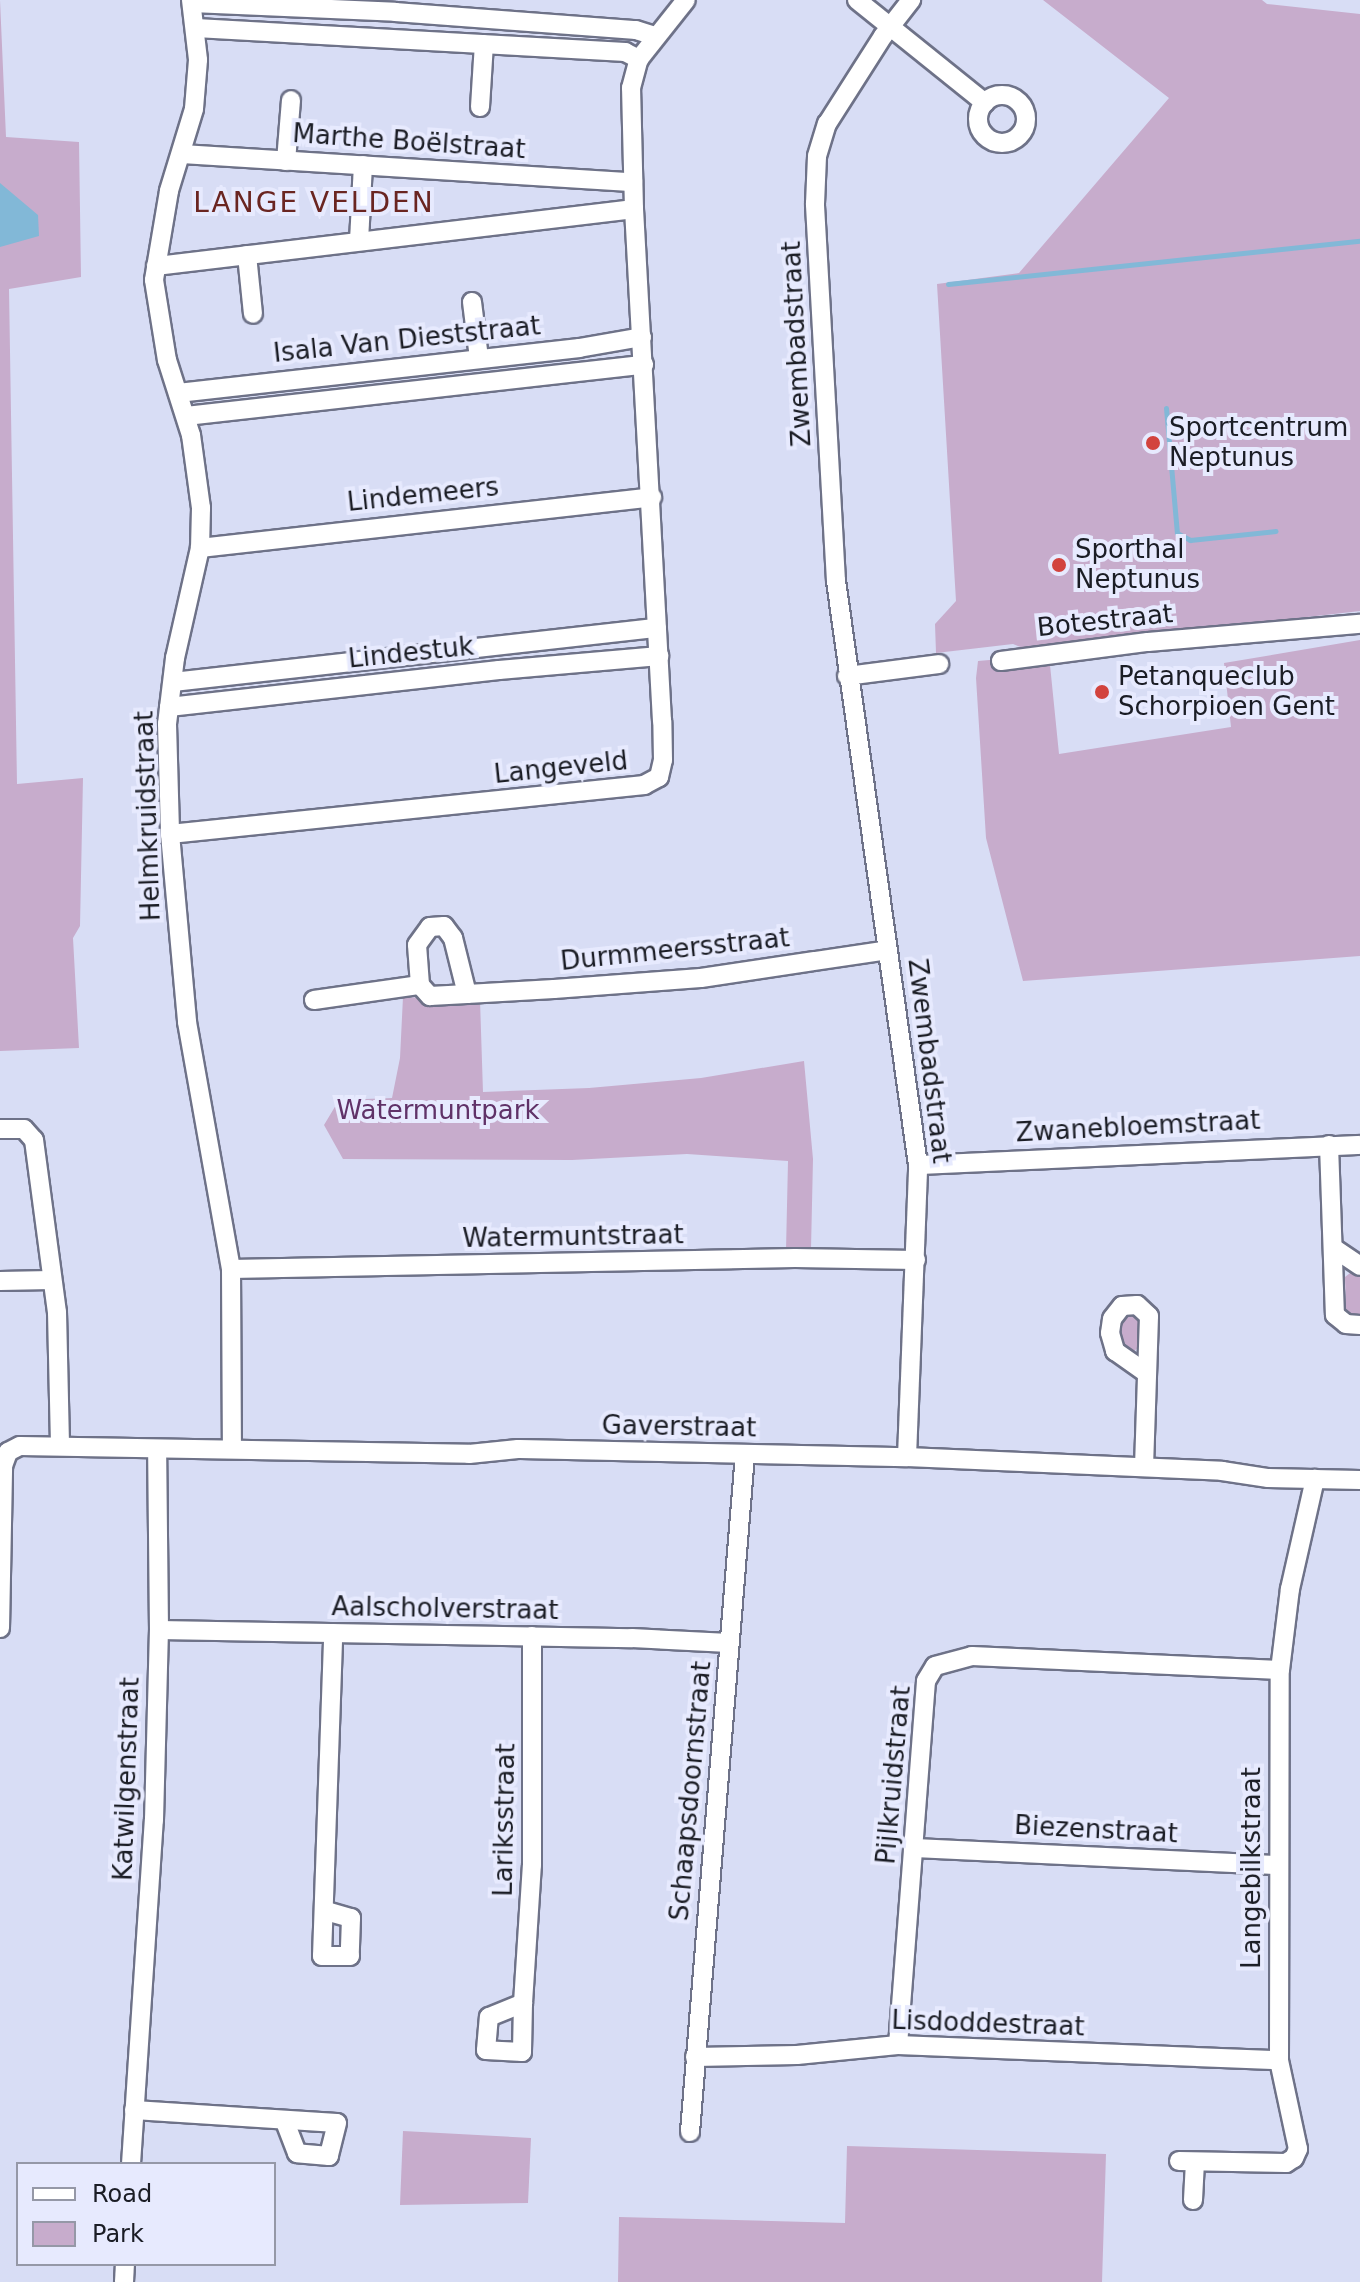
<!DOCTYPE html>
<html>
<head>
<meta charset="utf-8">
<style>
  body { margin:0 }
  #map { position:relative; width:1360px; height:2282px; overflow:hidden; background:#d8ddf5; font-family:"DejaVu Sans",sans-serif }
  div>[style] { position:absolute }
  .green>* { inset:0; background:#c7accc }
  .water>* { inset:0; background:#82b8d7 }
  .stream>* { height:5px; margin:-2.5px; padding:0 2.5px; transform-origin:2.5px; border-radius:2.5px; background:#82b8d7 }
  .roads { filter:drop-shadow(2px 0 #6e7288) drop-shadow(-2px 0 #6e7288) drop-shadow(0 2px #6e7288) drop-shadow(0 -2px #6e7288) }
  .minor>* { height:18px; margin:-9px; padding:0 9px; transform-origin:9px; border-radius:9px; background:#fff }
  .minor>.ring { margin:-9px; padding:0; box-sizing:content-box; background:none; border:18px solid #fff; border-radius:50% }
  .dots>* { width:22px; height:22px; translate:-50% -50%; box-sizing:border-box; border:4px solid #e7eafe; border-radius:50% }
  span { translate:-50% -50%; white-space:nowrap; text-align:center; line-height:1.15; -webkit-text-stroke:8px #e7eafe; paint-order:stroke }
  .street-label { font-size:26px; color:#1b1d25 }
  .poi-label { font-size:26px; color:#1b1d25 }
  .left { translate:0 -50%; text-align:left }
  .park-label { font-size:26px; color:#603268 }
  .neighbourhood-label { font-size:28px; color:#6a2521; letter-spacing:2px }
  .legend { position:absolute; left:16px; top:2162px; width:260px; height:104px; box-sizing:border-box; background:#e7eafe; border:2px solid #9598a7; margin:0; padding:10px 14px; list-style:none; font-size:24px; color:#1b1d25 }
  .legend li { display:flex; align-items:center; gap:16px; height:40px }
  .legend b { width:40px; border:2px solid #9598a7 }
</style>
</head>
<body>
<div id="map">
  <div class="green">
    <div style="clip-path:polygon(0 0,6px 137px,79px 142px,81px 277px,9px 289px,17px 784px,83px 778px,80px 926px,73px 938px,79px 1048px,0 1051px)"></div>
    <div style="clip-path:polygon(1043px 0,1262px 0,1267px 4px,1360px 14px,1360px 611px,1026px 649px,1013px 644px,936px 653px,935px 624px,956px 601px,937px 284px,1019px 273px,1169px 98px)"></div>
    <div style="clip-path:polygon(1360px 640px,1360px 956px,1023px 981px,986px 838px,976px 678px,978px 661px,1049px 655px,1059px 754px,1231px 727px,1224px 663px)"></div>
    <div style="clip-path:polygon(403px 997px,480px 1000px,483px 1092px,589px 1088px,701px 1078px,804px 1061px,813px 1159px,811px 1249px,786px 1250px,788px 1161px,687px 1154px,572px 1160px,343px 1159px,324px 1125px,339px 1100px,392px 1098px,400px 1058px)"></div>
    <div style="clip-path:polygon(1354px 1270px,1360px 1273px,1360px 1316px,1353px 1317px,1346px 1310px,1345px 1277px)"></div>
    <div style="clip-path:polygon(1131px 1312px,1143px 1319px,1141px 1345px,1132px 1353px,1125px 1348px,1120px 1327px,1121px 1318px)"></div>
    <div style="clip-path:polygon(403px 2131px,531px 2138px,528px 2203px,400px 2205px)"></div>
    <div style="clip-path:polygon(847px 2146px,1106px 2154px,1102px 2282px,618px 2282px,619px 2217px,845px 2223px)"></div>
  </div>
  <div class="water">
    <div style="clip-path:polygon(0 183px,38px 215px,39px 236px,0 247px)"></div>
  </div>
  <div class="stream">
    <div style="left:948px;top:284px;width:414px;rotate:-6deg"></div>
    <div style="left:1166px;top:408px;width:125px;rotate:85deg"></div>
    <div style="left:1177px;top:533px;width:15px;rotate:28deg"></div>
    <div style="left:1190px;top:540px;width:86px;rotate:-6deg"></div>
  </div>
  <div class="roads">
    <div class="minor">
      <div style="left:191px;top:0;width:60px;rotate:83.3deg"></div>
      <div style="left:198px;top:60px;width:49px;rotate:94.7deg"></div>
      <div style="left:194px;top:109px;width:86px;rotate:107deg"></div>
      <div style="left:169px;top:191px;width:90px;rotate:99.6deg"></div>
      <div style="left:154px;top:280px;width:81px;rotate:80.8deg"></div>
      <div style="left:167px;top:360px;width:79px;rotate:72.3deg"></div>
      <div style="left:191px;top:435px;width:74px;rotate:82.2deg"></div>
      <div style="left:201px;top:508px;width:40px;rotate:91.4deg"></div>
      <div style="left:200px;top:548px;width:113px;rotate:102.8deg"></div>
      <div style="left:175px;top:658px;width:66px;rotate:96.9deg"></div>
      <div style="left:167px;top:724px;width:110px;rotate:88.4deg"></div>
      <div style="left:170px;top:834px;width:189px;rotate:84.8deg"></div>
      <div style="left:187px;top:1022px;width:251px;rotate:79.9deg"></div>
      <div style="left:231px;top:1269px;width:179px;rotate:89.7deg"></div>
      <div style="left:857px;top:0;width:164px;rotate:38.8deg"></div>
      <div style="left:192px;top:3px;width:203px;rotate:2.5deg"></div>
      <div style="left:395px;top:12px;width:242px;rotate:4.3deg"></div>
      <div style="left:636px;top:30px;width:20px;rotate:18deg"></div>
      <div style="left:196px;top:28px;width:430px;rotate:3.2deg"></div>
      <div style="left:625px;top:52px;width:16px;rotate:27deg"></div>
      <div class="ring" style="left:978px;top:95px;width:30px;height:30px"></div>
      <div style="left:480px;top:107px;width:63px;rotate:-86.4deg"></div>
      <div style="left:183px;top:154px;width:451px;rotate:3.6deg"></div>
      <div style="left:286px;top:161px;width:61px;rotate:-85.3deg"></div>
      <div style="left:359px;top:241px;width:76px;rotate:-87deg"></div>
      <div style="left:247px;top:255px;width:59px;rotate:84.2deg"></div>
      <div style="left:156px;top:266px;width:481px;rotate:-6.8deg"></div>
      <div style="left:472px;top:302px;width:56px;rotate:82.9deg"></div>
      <div style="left:178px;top:393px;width:404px;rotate:-6.4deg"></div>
      <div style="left:579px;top:348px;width:64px;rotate:-9.9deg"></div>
      <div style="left:186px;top:416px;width:461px;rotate:-6.4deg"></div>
      <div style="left:200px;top:548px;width:455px;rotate:-6.4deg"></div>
      <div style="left:1001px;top:661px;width:148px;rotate:-7.4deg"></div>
      <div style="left:1148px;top:642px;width:213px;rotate:-4.9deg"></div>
      <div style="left:847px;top:676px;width:93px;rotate:-7.4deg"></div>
      <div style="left:173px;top:682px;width:487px;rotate:-6.4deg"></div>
      <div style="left:169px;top:707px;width:332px;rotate:-6.4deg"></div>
      <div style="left:499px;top:670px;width:161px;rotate:-5deg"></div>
      <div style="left:170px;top:834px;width:477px;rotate:-5.9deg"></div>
      <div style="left:644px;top:785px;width:17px;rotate:-28deg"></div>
      <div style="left:659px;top:777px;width:17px;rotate:-77deg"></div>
      <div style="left:663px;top:760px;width:39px;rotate:-91deg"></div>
      <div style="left:662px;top:721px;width:513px;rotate:-93.13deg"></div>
      <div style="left:634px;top:209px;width:121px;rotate:-91.4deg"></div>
      <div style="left:631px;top:88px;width:30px;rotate:-75deg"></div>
      <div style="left:639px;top:59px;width:75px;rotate:-51.5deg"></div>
      <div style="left:467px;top:994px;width:58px;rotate:-104deg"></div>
      <div style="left:453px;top:938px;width:15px;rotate:-127deg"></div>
      <div style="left:444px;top:926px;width:14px;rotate:176deg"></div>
      <div style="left:430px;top:927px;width:22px;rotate:126deg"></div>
      <div style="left:417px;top:945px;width:40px;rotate:85.7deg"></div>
      <div style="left:420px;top:985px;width:15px;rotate:48deg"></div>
      <div style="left:430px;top:996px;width:37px;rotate:-3deg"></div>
      <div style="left:467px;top:994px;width:87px;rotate:-3.3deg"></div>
      <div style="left:554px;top:989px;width:147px;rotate:-4.3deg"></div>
      <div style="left:701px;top:978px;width:189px;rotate:-8.5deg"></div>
      <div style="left:314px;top:1000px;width:107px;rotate:-8.1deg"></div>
      <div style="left:0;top:1129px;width:24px"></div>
      <div style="left:24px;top:1129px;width:15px;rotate:48deg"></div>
      <div style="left:34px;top:1140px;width:174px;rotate:82.4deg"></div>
      <div style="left:57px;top:1312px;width:134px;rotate:88.7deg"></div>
      <div style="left:1329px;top:1145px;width:170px;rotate:88deg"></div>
      <div style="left:1335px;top:1315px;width:14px;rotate:39deg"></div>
      <div style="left:1346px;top:1324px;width:14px;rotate:4deg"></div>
      <div style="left:918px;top:1165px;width:442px;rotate:-2.6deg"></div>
      <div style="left:1335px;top:1249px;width:30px;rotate:34deg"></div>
      <div style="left:231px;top:1269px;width:564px;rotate:-1.12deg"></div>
      <div style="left:795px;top:1258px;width:121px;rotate:0.9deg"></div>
      <div style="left:0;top:1281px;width:51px;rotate:-1.1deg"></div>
      <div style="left:8px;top:1452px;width:13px;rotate:-27deg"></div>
      <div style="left:20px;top:1446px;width:449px;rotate:1deg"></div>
      <div style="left:469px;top:1454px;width:49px;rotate:-5.8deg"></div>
      <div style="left:518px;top:1449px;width:389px;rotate:1.2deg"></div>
      <div style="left:907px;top:1457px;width:315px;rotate:2.5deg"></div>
      <div style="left:1222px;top:1471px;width:47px;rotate:8.7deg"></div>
      <div style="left:1268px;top:1478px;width:92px;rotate:1.2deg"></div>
      <div style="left:907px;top:1457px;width:292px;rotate:-87.8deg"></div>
      <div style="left:918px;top:1165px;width:590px;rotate:-97.99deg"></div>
      <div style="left:836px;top:581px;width:378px;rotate:-93.2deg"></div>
      <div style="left:815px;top:204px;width:48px;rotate:-87.6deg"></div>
      <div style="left:817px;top:156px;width:34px;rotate:-73deg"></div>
      <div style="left:827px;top:124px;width:104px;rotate:-57.5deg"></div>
      <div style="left:883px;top:36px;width:46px;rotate:-52.1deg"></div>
      <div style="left:1144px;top:1467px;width:151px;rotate:-88.1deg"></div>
      <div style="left:1149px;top:1316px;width:16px;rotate:-137deg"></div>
      <div style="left:1137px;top:1305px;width:15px;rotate:176deg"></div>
      <div style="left:1122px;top:1306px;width:16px;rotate:128deg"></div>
      <div style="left:1112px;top:1319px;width:14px;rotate:98deg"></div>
      <div style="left:1110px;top:1333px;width:19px;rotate:74deg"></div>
      <div style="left:1115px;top:1351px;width:38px;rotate:35deg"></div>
      <div style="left:0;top:1628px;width:162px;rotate:-88.9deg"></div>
      <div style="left:3px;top:1466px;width:15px;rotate:-70deg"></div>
      <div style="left:159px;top:1630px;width:473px;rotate:1deg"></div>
      <div style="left:632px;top:1638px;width:97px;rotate:3deg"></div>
      <div style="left:913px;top:1848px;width:364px;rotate:2.7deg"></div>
      <div style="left:326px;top:1911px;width:26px;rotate:16deg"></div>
      <div style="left:351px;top:1918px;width:38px;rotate:92deg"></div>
      <div style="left:350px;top:1956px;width:28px;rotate:180deg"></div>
      <div style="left:322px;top:1956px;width:323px;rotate:-88deg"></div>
      <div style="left:523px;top:2003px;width:49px;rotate:91.2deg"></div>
      <div style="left:522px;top:2052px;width:36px;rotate:-177deg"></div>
      <div style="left:486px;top:2050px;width:33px;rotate:-85deg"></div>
      <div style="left:489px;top:2017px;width:37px;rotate:-22deg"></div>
      <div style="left:523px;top:2003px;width:138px;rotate:-86.3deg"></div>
      <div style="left:532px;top:1865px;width:229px;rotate:-90deg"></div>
      <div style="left:898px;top:2045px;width:365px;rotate:-85.6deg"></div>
      <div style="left:926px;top:1681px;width:17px;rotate:-59deg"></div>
      <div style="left:935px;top:1666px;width:38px;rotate:-15deg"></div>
      <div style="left:972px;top:1656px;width:308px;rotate:2.6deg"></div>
      <div style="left:695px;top:2057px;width:102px;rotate:-1.1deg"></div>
      <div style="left:797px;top:2055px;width:101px;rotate:-5.7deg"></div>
      <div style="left:898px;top:2045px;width:381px;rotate:2.3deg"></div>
      <div style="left:134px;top:2110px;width:203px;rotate:3.7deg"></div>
      <div style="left:337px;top:2123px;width:34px;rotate:104deg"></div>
      <div style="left:329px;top:2156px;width:32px;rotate:-175deg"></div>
      <div style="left:297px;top:2153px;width:33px;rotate:-111deg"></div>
      <div style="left:690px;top:2132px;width:680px;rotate:-85.36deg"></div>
      <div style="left:1179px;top:2161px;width:107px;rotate:1.1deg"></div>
      <div style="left:1286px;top:2163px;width:9px;rotate:-32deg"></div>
      <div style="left:1294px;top:2158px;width:10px;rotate:-66deg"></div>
      <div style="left:1298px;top:2149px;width:91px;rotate:-102.1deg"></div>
      <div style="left:1279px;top:2060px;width:390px;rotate:-89.9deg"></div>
      <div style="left:1280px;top:1670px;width:82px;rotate:-83deg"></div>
      <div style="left:1290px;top:1589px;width:113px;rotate:-77.2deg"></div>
      <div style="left:131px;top:2164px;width:345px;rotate:-86.2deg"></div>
      <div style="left:154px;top:1820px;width:190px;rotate:-88.5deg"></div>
      <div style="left:159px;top:1630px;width:181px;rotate:-90.6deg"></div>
      <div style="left:1193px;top:2200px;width:38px;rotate:-87deg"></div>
      <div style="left:124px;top:2282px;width:18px;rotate:-87deg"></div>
    </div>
  </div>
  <div class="dots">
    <div style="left:1153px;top:443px;background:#d2433e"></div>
    <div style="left:1059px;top:565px;background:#d2433e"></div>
    <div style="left:1102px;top:692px;background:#d2433e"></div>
  </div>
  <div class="street-label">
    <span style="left:409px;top:142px;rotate:4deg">Marthe Boëlstraat</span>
    <span style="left:407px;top:340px;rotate:-6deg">Isala Van Dieststraat</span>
    <span style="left:797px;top:344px;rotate:-93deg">Zwembadstraat</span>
    <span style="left:423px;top:495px;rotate:-6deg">Lindemeers</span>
    <span style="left:1105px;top:621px;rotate:-6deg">Botestraat</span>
    <span style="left:411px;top:653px;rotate:-6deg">Lindestuk</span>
    <span style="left:561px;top:768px;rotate:-6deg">Langeveld</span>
    <span style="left:148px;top:816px;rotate:-92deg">Helmkruidstraat</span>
    <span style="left:675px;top:950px;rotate:-6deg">Durmmeersstraat</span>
    <span style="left:929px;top:1061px;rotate:83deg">Zwembadstraat</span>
    <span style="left:1138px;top:1127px;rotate:-3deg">Zwanebloemstraat</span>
    <span style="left:573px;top:1237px;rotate:-1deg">Watermuntstraat</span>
    <span style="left:679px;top:1427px;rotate:1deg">Gaverstraat</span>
    <span style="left:445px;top:1609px;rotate:1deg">Aalscholverstraat</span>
    <span style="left:894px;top:1775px;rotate:-85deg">Pijlkruidstraat</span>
    <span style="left:127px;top:1779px;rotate:-88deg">Katwilgenstraat</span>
    <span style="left:691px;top:1791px;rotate:-85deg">Schaapsdoornstraat</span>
    <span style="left:505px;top:1820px;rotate:-89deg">Lariksstraat</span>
    <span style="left:1096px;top:1830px;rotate:3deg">Biezenstraat</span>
    <span style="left:1252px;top:1868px;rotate:-90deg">Langebilkstraat</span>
    <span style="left:988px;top:2024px;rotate:2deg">Lisdoddestraat</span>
  </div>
  <div class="poi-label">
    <span class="left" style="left:1169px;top:443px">Sportcentrum<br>Neptunus</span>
    <span class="left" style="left:1075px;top:565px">Sporthal<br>Neptunus</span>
    <span class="left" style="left:1118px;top:692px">Petanqueclub<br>Schorpioen Gent</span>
  </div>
  <div class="park-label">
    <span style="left:438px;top:1111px">Watermuntpark</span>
  </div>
  <div class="neighbourhood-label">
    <span style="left:314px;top:203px">LANGE VELDEN</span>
  </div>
  <ul class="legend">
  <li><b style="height:10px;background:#fff"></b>Road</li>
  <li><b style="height:22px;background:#c7accc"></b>Park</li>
  </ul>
</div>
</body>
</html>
